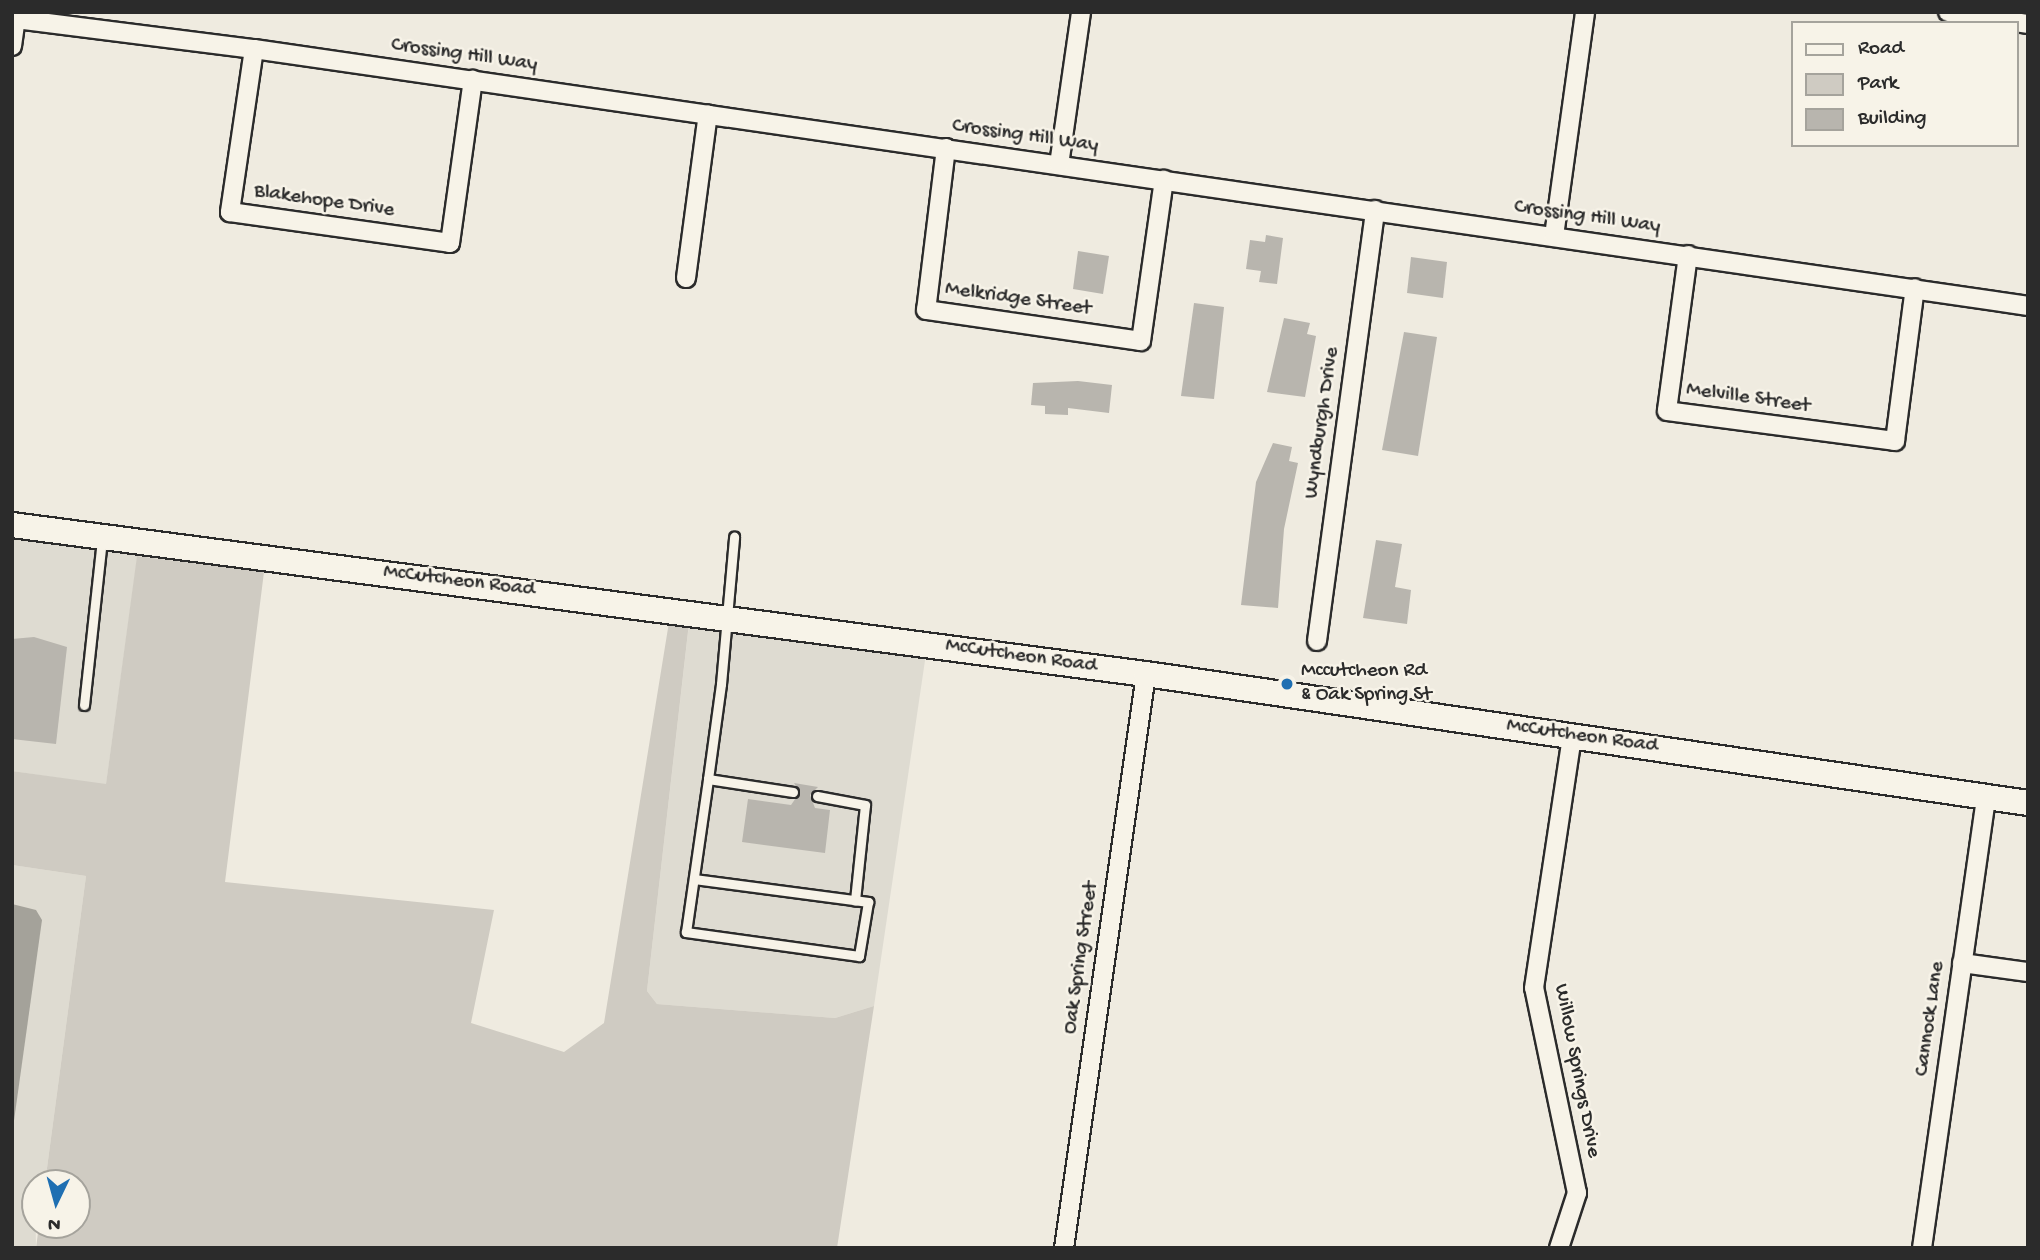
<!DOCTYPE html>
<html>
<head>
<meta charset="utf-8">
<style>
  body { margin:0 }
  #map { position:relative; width:2040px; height:1260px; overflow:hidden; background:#efebe0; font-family:"Gochi Hand",sans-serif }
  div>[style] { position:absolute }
  .built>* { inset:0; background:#dedbd1 }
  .green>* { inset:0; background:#cfcbc2 }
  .water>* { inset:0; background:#a4a29a }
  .building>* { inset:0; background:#b8b5ae }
  .roads { filter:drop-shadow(2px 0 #2b2b2b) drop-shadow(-2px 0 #2b2b2b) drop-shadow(0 2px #2b2b2b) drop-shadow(0 -2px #2b2b2b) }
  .service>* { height:9px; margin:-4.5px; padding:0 4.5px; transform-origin:4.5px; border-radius:4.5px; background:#f7f3e8 }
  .minor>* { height:18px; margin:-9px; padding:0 9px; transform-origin:9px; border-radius:9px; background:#f7f3e8 }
  .secondary>* { height:24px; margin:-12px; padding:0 12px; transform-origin:12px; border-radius:12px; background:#f7f3e8 }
  .dots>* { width:19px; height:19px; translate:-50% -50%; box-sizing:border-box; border:4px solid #f7f3e8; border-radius:50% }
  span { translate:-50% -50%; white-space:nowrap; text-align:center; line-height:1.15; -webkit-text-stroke:5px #f7f3e8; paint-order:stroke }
  .street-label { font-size:21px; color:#2b2b2b }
  .poi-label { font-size:21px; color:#2b2b2b }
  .left { translate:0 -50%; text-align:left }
  .frame { position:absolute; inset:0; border:14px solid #2b2b2b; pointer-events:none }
  .legend { position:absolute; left:1791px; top:21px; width:228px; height:126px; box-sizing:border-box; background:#f7f3e8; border:2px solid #a5a39c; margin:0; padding:9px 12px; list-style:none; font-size:21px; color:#2b2b2b }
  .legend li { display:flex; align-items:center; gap:14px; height:35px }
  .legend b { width:35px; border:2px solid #a5a39c }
  .north { position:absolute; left:21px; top:1169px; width:70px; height:70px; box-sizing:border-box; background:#f7f3e8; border:2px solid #a5a39c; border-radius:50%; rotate:185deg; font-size:19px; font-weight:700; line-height:28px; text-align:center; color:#2b2b2b }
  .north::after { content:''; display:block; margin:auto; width:24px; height:32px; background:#1f6fb2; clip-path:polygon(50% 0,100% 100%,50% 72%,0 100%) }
</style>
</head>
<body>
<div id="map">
  <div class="built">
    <div style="clip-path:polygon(12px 528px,139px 545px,106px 785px,12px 771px)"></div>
    <div style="clip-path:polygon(690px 615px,927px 647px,874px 1006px,835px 1018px,657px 1004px,647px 991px)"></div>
    <div style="clip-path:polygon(12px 865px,86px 876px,45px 1183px,35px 1183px,36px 1248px,12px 1248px)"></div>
  </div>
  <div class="green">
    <div style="clip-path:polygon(137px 556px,264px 572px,225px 882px,494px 910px,471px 1023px,564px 1052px,604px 1023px,669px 622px,689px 623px,647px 991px,657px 1004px,835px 1018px,874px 1006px,837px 1248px,36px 1248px,39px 1225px,77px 1225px,77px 1183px,45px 1183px,86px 876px,12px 865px,12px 771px,106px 784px)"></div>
  </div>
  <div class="water">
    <div style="clip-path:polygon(12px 904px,36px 910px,42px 920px,12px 1135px)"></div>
  </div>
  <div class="building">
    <div style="clip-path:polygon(1266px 235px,1283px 238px,1277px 284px,1259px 282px,1261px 271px,1246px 269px,1250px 240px,1265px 242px)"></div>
    <div style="clip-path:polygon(1078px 251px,1109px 256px,1103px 294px,1073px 289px)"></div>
    <div style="clip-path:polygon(1411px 257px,1447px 262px,1443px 298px,1407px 293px)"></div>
    <div style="clip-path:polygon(1194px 303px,1224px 307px,1214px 399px,1181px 396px)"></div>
    <div style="clip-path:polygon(1284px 318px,1310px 323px,1307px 334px,1316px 336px,1305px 397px,1267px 392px)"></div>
    <div style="clip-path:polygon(1404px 332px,1437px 337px,1418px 456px,1382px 450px)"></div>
    <div style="clip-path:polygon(1078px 381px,1112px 385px,1109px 413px,1068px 408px,1068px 415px,1045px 414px,1045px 406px,1031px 405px,1033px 383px)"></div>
    <div style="clip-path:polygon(1273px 443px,1292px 447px,1289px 461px,1298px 463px,1284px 529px,1278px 608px,1241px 605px,1256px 482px)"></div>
    <div style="clip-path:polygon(1376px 540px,1402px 544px,1395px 587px,1411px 590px,1407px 624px,1363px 618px)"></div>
    <div style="clip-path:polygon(34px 637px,67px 647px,56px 744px,12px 739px,12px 639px)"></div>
    <div style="clip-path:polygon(794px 783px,818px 787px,810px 795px,815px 808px,830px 810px,825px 853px,742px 842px,748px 799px,791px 805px,800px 792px)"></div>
  </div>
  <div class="roads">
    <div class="service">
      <div style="left:84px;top:705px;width:167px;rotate:-83.8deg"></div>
      <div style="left:708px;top:779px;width:86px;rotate:8.7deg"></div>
      <div style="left:817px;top:796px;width:49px;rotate:10.6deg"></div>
      <div style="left:865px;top:805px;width:96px;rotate:96deg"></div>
      <div style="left:694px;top:879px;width:176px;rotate:7.5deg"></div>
      <div style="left:868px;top:902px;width:55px;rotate:99.5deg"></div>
      <div style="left:859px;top:956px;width:175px;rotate:-172.1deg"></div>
      <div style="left:686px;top:932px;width:155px;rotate:-81.8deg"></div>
      <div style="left:708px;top:779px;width:96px;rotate:-82.2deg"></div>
      <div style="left:721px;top:684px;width:148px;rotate:-84.9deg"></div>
    </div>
    <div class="minor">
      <div style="left:1948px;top:12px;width:81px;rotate:8.5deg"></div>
      <div style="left:12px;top:46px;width:27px;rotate:-82deg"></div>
      <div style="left:16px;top:19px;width:240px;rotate:7.2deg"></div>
      <div style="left:254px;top:49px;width:1793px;rotate:8.24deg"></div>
      <div style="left:254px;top:49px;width:165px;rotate:98.4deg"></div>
      <div style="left:230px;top:212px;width:222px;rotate:8deg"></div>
      <div style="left:450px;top:243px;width:165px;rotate:-82deg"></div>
      <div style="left:946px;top:148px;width:163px;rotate:97deg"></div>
      <div style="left:926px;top:310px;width:217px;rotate:8.2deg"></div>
      <div style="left:1141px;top:341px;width:163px;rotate:-81.9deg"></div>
      <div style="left:1059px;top:165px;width:155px;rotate:-81.8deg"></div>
      <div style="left:1554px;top:236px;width:226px;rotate:-82.1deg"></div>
      <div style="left:1688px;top:255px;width:157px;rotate:97.7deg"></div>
      <div style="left:1667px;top:411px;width:230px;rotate:7.5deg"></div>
      <div style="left:1895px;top:441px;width:154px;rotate:-82.6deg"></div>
      <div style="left:686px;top:278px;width:165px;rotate:-82.4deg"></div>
      <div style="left:1317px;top:641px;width:435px;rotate:-82.3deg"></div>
      <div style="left:1962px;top:963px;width:67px;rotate:7.8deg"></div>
      <div style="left:1064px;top:1248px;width:580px;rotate:-81.87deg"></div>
      <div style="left:1559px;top:1248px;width:58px;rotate:-71.9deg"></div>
      <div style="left:1577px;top:1193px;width:209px;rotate:-101.8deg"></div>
      <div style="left:1534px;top:988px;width:255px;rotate:-81.4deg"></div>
      <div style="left:1922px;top:1248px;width:457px;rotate:-81.9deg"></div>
    </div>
    <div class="secondary">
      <div style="left:12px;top:525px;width:1144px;rotate:7.49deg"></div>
      <div style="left:1146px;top:674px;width:891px;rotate:8.32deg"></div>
    </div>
  </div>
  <div class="dots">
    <div style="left:1287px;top:684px;background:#1f6fb2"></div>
  </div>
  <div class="street-label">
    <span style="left:464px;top:56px;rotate:8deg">Crossing Hill Way</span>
    <span style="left:1025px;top:137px;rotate:8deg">Crossing Hill Way</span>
    <span style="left:324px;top:202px;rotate:8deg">Blakehope Drive</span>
    <span style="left:1587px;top:218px;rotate:8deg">Crossing Hill Way</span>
    <span style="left:1018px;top:300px;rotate:8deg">Melkridge Street</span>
    <span style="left:1748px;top:399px;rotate:8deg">Melville Street</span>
    <span style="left:1323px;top:423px;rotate:-82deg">Wyndburgh Drive</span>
    <span style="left:459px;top:582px;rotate:7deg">McCutcheon Road</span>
    <span style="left:1021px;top:657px;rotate:8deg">McCutcheon Road</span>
    <span style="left:1582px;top:737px;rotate:8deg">McCutcheon Road</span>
    <span style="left:1082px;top:958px;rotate:-82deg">Oak Spring Street</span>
    <span style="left:1931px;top:1019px;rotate:-82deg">Cannock Lane</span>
    <span style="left:1576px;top:1071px;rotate:79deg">Willow Springs Drive</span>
  </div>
  <div class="poi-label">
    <span class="left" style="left:1301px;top:684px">Mccutcheon Rd<br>&amp; Oak Spring St</span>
  </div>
  <div class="frame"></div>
  <ul class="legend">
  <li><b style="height:9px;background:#f7f3e8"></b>Road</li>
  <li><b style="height:19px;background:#cfcbc2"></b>Park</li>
  <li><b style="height:19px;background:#b8b5ae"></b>Building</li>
  </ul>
  <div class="north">N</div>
</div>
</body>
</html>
